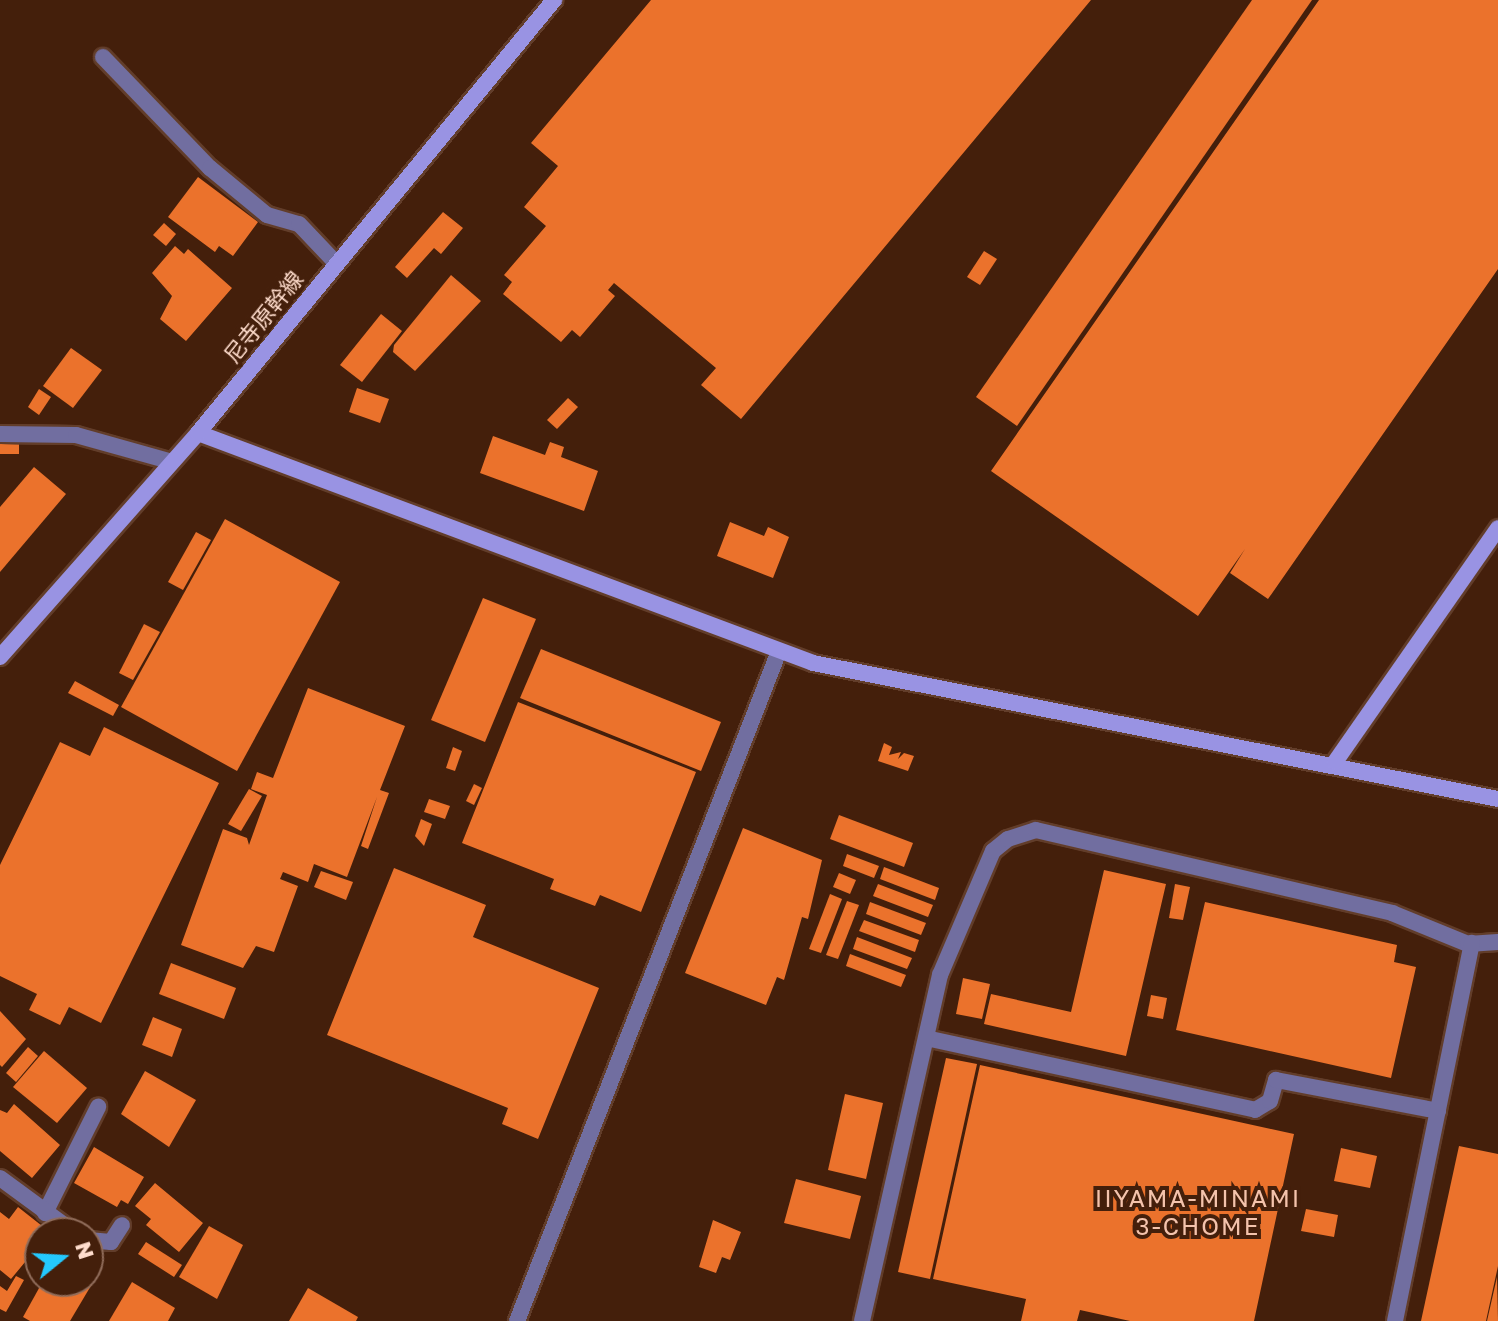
<!DOCTYPE html>
<html>
<head>
<meta charset="utf-8">
<style>
  body { margin:0 }
  #map { position:relative; width:1498px; height:1321px; overflow:hidden; background:#441f0b; font-family:"Golos Text","Noto Sans JP",sans-serif }
  div>[style] { position:absolute }
  .building>* { inset:0; background:#eb722c }
  .roads { filter:drop-shadow(2px 0 #623d2a) drop-shadow(-2px 0 #623d2a) drop-shadow(0 2px #623d2a) drop-shadow(0 -2px #623d2a) }
  .lane>* { height:16px; margin:-8px; padding:0 8px; transform-origin:8px; border-radius:8px; background:#716ea0 }
  .street>* { height:16px; margin:-8px; padding:0 8px; transform-origin:8px; border-radius:8px; background:#716ea0 }
  .secondary>* { height:16px; margin:-8px; padding:0 8px; transform-origin:8px; border-radius:8px; background:#9993e3 }
  span { translate:-50% -50%; white-space:nowrap; text-align:center; line-height:1.15; -webkit-text-stroke:8px #441f0b; paint-order:stroke }
  .street-label { font-size:22px; color:#ffddcd }
  .neighbourhood-label { font-size:24px; color:#f4c3ac; letter-spacing:2px }
  .north { position:absolute; left:24px; top:1217px; width:80px; height:80px; box-sizing:border-box; background:#441f0b; border:2px solid #8f6b59; border-radius:50%; rotate:72deg; font-size:22px; font-weight:700; line-height:32px; text-align:center; color:#ffddcd }
  .north::after { content:''; display:block; margin:auto; width:28px; height:36px; background:#24c9fe; clip-path:polygon(50% 0,100% 100%,50% 72%,0 100%) }
</style>
</head>
<body>
<div id="map">
  <div class="building">
    <div style="clip-path:polygon(651px 0,1091px 0,741px 419px,701px 385px,716px 368px,614px 283px,608px 290px,615px 296px,580px 337px,572px 330px,561px 342px,503px 294px,512px 282px,504px 275px,546px 226px,524px 207px,558px 166px,531px 143px)"></div>
    <div style="clip-path:polygon(1252px 0,1312px 0,1017px 426px,976px 397px)"></div>
    <div style="clip-path:polygon(1319px 0,1498px 0,1498px 269px,1268px 599px,1230px 573px,1245px 549px,1198px 616px,991px 471px)"></div>
    <div style="clip-path:polygon(198px 177px,258px 222px,233px 256px,219px 246px,215px 252px,168px 217px)"></div>
    <div style="clip-path:polygon(443px 212px,463px 228px,441px 254px,434px 248px,407px 278px,395px 267px)"></div>
    <div style="clip-path:polygon(164px 223px,176px 234px,166px 246px,153px 235px)"></div>
    <div style="clip-path:polygon(175px 246px,184px 254px,188px 249px,232px 288px,186px 341px,160px 319px,172px 296px,152px 273px)"></div>
    <div style="clip-path:polygon(984px 251px,997px 259px,980px 285px,967px 277px)"></div>
    <div style="clip-path:polygon(451px 275px,481px 301px,415px 371px,393px 352px,394px 345px)"></div>
    <div style="clip-path:polygon(381px 314px,402px 331px,362px 382px,340px 365px)"></div>
    <div style="clip-path:polygon(71px 348px,102px 370px,73px 408px,43px 386px)"></div>
    <div style="clip-path:polygon(357px 388px,389px 399px,380px 423px,349px 412px)"></div>
    <div style="clip-path:polygon(39px 389px,51px 397px,39px 415px,28px 407px)"></div>
    <div style="clip-path:polygon(568px 398px,578px 407px,557px 429px,547px 420px)"></div>
    <div style="clip-path:polygon(493px 436px,545px 455px,550px 442px,564px 447px,561px 457px,598px 471px,584px 511px,480px 473px)"></div>
    <div style="clip-path:polygon(0 443px,19px 443px,19px 454px,0 454px)"></div>
    <div style="clip-path:polygon(34px 467px,66px 494px,0 572px,0 507px)"></div>
    <div style="clip-path:polygon(225px 519px,340px 582px,237px 771px,121px 707px)"></div>
    <div style="clip-path:polygon(730px 522px,764px 536px,768px 527px,789px 537px,773px 578px,717px 556px)"></div>
    <div style="clip-path:polygon(196px 532px,211px 540px,183px 590px,168px 582px)"></div>
    <div style="clip-path:polygon(483px 598px,536px 619px,485px 742px,431px 720px)"></div>
    <div style="clip-path:polygon(144px 624px,160px 632px,133px 680px,119px 673px)"></div>
    <div style="clip-path:polygon(541px 649px,721px 722px,701px 771px,520px 698px)"></div>
    <div style="clip-path:polygon(75px 681px,119px 705px,113px 716px,68px 693px)"></div>
    <div style="clip-path:polygon(308px 688px,405px 726px,380px 790px,389px 793px,368px 849px,361px 846px,377px 797px,347px 877px,314px 864px,308px 882px,283px 872px,280px 879px,298px 886px,274px 952px,256px 946px,243px 968px,181px 945px,223px 829px,247px 838px,249px 845px,267px 795px,251px 789px,257px 772px,273px 778px)"></div>
    <div style="clip-path:polygon(518px 702px,696px 772px,641px 912px,600px 895px,595px 906px,550px 889px,554px 879px,462px 843px)"></div>
    <div style="clip-path:polygon(104px 727px,219px 783px,101px 1023px,69px 1007px,60px 1025px,29px 1010px,37px 994px,0 976px,0 865px,60px 742px,90px 756px)"></div>
    <div style="clip-path:polygon(884px 743px,892px 747px,889px 755px,901px 752px,898px 759px,904px 753px,914px 756px,908px 771px,878px 761px)"></div>
    <div style="clip-path:polygon(453px 747px,462px 751px,455px 771px,446px 768px)"></div>
    <div style="clip-path:polygon(474px 784px,482px 788px,474px 805px,466px 801px)"></div>
    <div style="clip-path:polygon(249px 789px,262px 796px,241px 831px,228px 824px)"></div>
    <div style="clip-path:polygon(429px 799px,450px 806px,445px 819px,424px 812px)"></div>
    <div style="clip-path:polygon(839px 815px,913px 843px,904px 867px,830px 839px)"></div>
    <div style="clip-path:polygon(421px 819px,432px 824px,424px 846px,415px 836px)"></div>
    <div style="clip-path:polygon(743px 828px,822px 860px,808px 919px,802px 917px,784px 980px,777px 977px,766px 1005px,685px 973px)"></div>
    <div style="clip-path:polygon(847px 854px,879px 866px,874px 878px,843px 866px)"></div>
    <div style="clip-path:polygon(884px 867px,939px 888px,935px 900px,880px 879px)"></div>
    <div style="clip-path:polygon(394px 868px,486px 905px,473px 937px,599px 988px,538px 1139px,502px 1124px,508px 1108px,327px 1035px)"></div>
    <div style="clip-path:polygon(1104px 870px,1166px 884px,1126px 1056px,984px 1024px,991px 994px,1071px 1012px)"></div>
    <div style="clip-path:polygon(321px 871px,353px 882px,346px 900px,314px 887px)"></div>
    <div style="clip-path:polygon(839px 873px,856px 880px,850px 894px,833px 887px)"></div>
    <div style="clip-path:polygon(878px 884px,933px 905px,928px 917px,873px 896px)"></div>
    <div style="clip-path:polygon(1175px 884px,1190px 887px,1183px 920px,1169px 918px)"></div>
    <div style="clip-path:polygon(830px 894px,842px 899px,821px 953px,809px 949px)"></div>
    <div style="clip-path:polygon(847px 901px,859px 905px,838px 959px,826px 955px)"></div>
    <div style="clip-path:polygon(870px 902px,926px 923px,921px 935px,866px 914px)"></div>
    <div style="clip-path:polygon(1205px 902px,1397px 945px,1394px 962px,1416px 967px,1391px 1078px,1176px 1030px)"></div>
    <div style="clip-path:polygon(864px 920px,919px 940px,915px 952px,859px 931px)"></div>
    <div style="clip-path:polygon(857px 937px,912px 958px,907px 969px,853px 949px)"></div>
    <div style="clip-path:polygon(850px 954px,906px 975px,901px 987px,846px 966px)"></div>
    <div style="clip-path:polygon(171px 963px,236px 988px,224px 1019px,159px 994px)"></div>
    <div style="clip-path:polygon(963px 978px,990px 984px,982px 1019px,956px 1014px)"></div>
    <div style="clip-path:polygon(1151px 995px,1167px 998px,1163px 1019px,1147px 1016px)"></div>
    <div style="clip-path:polygon(0 1011px,26px 1039px,2px 1067px,0 1065px)"></div>
    <div style="clip-path:polygon(153px 1017px,182px 1029px,172px 1057px,142px 1045px)"></div>
    <div style="clip-path:polygon(28px 1047px,38px 1056px,16px 1082px,6px 1073px)"></div>
    <div style="clip-path:polygon(44px 1051px,87px 1088px,57px 1123px,13px 1087px)"></div>
    <div style="clip-path:polygon(946px 1058px,977px 1064px,930px 1279px,898px 1272px)"></div>
    <div style="clip-path:polygon(980px 1065px,1294px 1134px,1254px 1321px,1130px 1321px,1080px 1310px,1077px 1321px,1021px 1321px,1026px 1299px,933px 1279px)"></div>
    <div style="clip-path:polygon(145px 1071px,196px 1100px,169px 1147px,121px 1114px)"></div>
    <div style="clip-path:polygon(845px 1094px,883px 1103px,866px 1179px,828px 1170px)"></div>
    <div style="clip-path:polygon(14px 1104px,60px 1145px,32px 1178px,0 1151px,0 1110px,7px 1113px)"></div>
    <div style="clip-path:polygon(1459px 1146px,1498px 1154px,1498px 1266px,1486px 1321px,1421px 1321px)"></div>
    <div style="clip-path:polygon(94px 1147px,144px 1177px,128px 1204px,121px 1200px,117px 1207px,74px 1183px)"></div>
    <div style="clip-path:polygon(1341px 1148px,1377px 1156px,1370px 1188px,1334px 1181px)"></div>
    <div style="clip-path:polygon(796px 1179px,861px 1196px,850px 1239px,784px 1223px)"></div>
    <div style="clip-path:polygon(155px 1183px,203px 1223px,179px 1252px,146px 1225px,151px 1219px,135px 1206px)"></div>
    <div style="clip-path:polygon(18px 1207px,51px 1233px,40px 1233px,40px 1244px,11px 1279px,0 1270px,0 1212px,9px 1219px)"></div>
    <div style="clip-path:polygon(1306px 1209px,1338px 1215px,1334px 1237px,1301px 1231px)"></div>
    <div style="clip-path:polygon(713px 1220px,741px 1232px,730px 1260px,722px 1257px,716px 1273px,699px 1267px)"></div>
    <div style="clip-path:polygon(209px 1226px,243px 1245px,217px 1299px,179px 1277px)"></div>
    <div style="clip-path:polygon(146px 1242px,182px 1265px,174px 1277px,138px 1254px)"></div>
    <div style="clip-path:polygon(16px 1276px,24px 1280px,6px 1312px,0 1309px,0 1286px,7px 1291px)"></div>
    <div style="clip-path:polygon(1497px 1277px,1498px 1321px,1487px 1321px)"></div>
    <div style="clip-path:polygon(43px 1281px,87px 1281px,92px 1284px,70px 1321px,30px 1321px,23px 1317px)"></div>
    <div style="clip-path:polygon(132px 1282px,175px 1308px,168px 1321px,109px 1321px)"></div>
    <div style="clip-path:polygon(308px 1288px,358px 1317px,356px 1321px,289px 1321px)"></div>
  </div>
  <div class="roads">
    <div class="lane">
      <div style="left:103px;top:57px;width:154px;rotate:46.1deg"></div>
      <div style="left:210px;top:168px;width:74px;rotate:39.5deg"></div>
      <div style="left:267px;top:215px;width:33px;rotate:16deg"></div>
      <div style="left:299px;top:224px;width:52px;rotate:46.5deg"></div>
      <div style="left:926px;top:1038px;width:337px;rotate:12.3deg"></div>
      <div style="left:1255px;top:1110px;width:17px;rotate:-31deg"></div>
      <div style="left:1270px;top:1101px;width:22px;rotate:-74deg"></div>
      <div style="left:1276px;top:1080px;width:165px;rotate:10.8deg"></div>
      <div style="left:45px;top:1213px;width:119px;rotate:-63.4deg"></div>
      <div style="left:862px;top:1321px;width:355px;rotate:-77.3deg"></div>
      <div style="left:940px;top:975px;width:135px;rotate:-66.9deg"></div>
      <div style="left:993px;top:851px;width:19px;rotate:-39deg"></div>
      <div style="left:1008px;top:839px;width:29px;rotate:-18deg"></div>
      <div style="left:1036px;top:830px;width:366px;rotate:13.1deg"></div>
      <div style="left:1392px;top:913px;width:82px;rotate:22.2deg"></div>
      <div style="left:1468px;top:944px;width:30px;rotate:-4deg"></div>
      <div style="left:1395px;top:1321px;width:386px;rotate:-78.5deg"></div>
    </div>
    <div class="street">
      <div style="left:0;top:434px;width:76px;rotate:0.8deg"></div>
      <div style="left:76px;top:435px;width:97px;rotate:15.6deg"></div>
      <div style="left:0;top:1178px;width:93px;rotate:36.3deg"></div>
      <div style="left:88px;top:1240px;width:23px;rotate:5deg"></div>
      <div style="left:111px;top:1242px;width:20px;rotate:-57deg"></div>
      <div style="left:517px;top:1321px;width:719px;rotate:-68.64deg"></div>
    </div>
    <div class="secondary">
      <div style="left:198px;top:433px;width:657px;rotate:20.5deg"></div>
      <div style="left:813px;top:663px;width:698px;rotate:11.23deg"></div>
      <div style="left:0;top:657px;width:299px;rotate:-48.5deg"></div>
      <div style="left:198px;top:433px;width:561px;rotate:-50.57deg"></div>
      <div style="left:1335px;top:762px;width:285px;rotate:-55.1deg"></div>
    </div>
  </div>
  <div class="street-label">
    <span style="left:263px;top:317px;rotate:-51deg">尼寺原幹線</span>
  </div>
  <div class="neighbourhood-label">
    <span style="left:1198px;top:1212px">IIYAMA-MINAMI<br>3-CHOME</span>
  </div>
  <div class="north">N</div>
</div>
</body>
</html>
